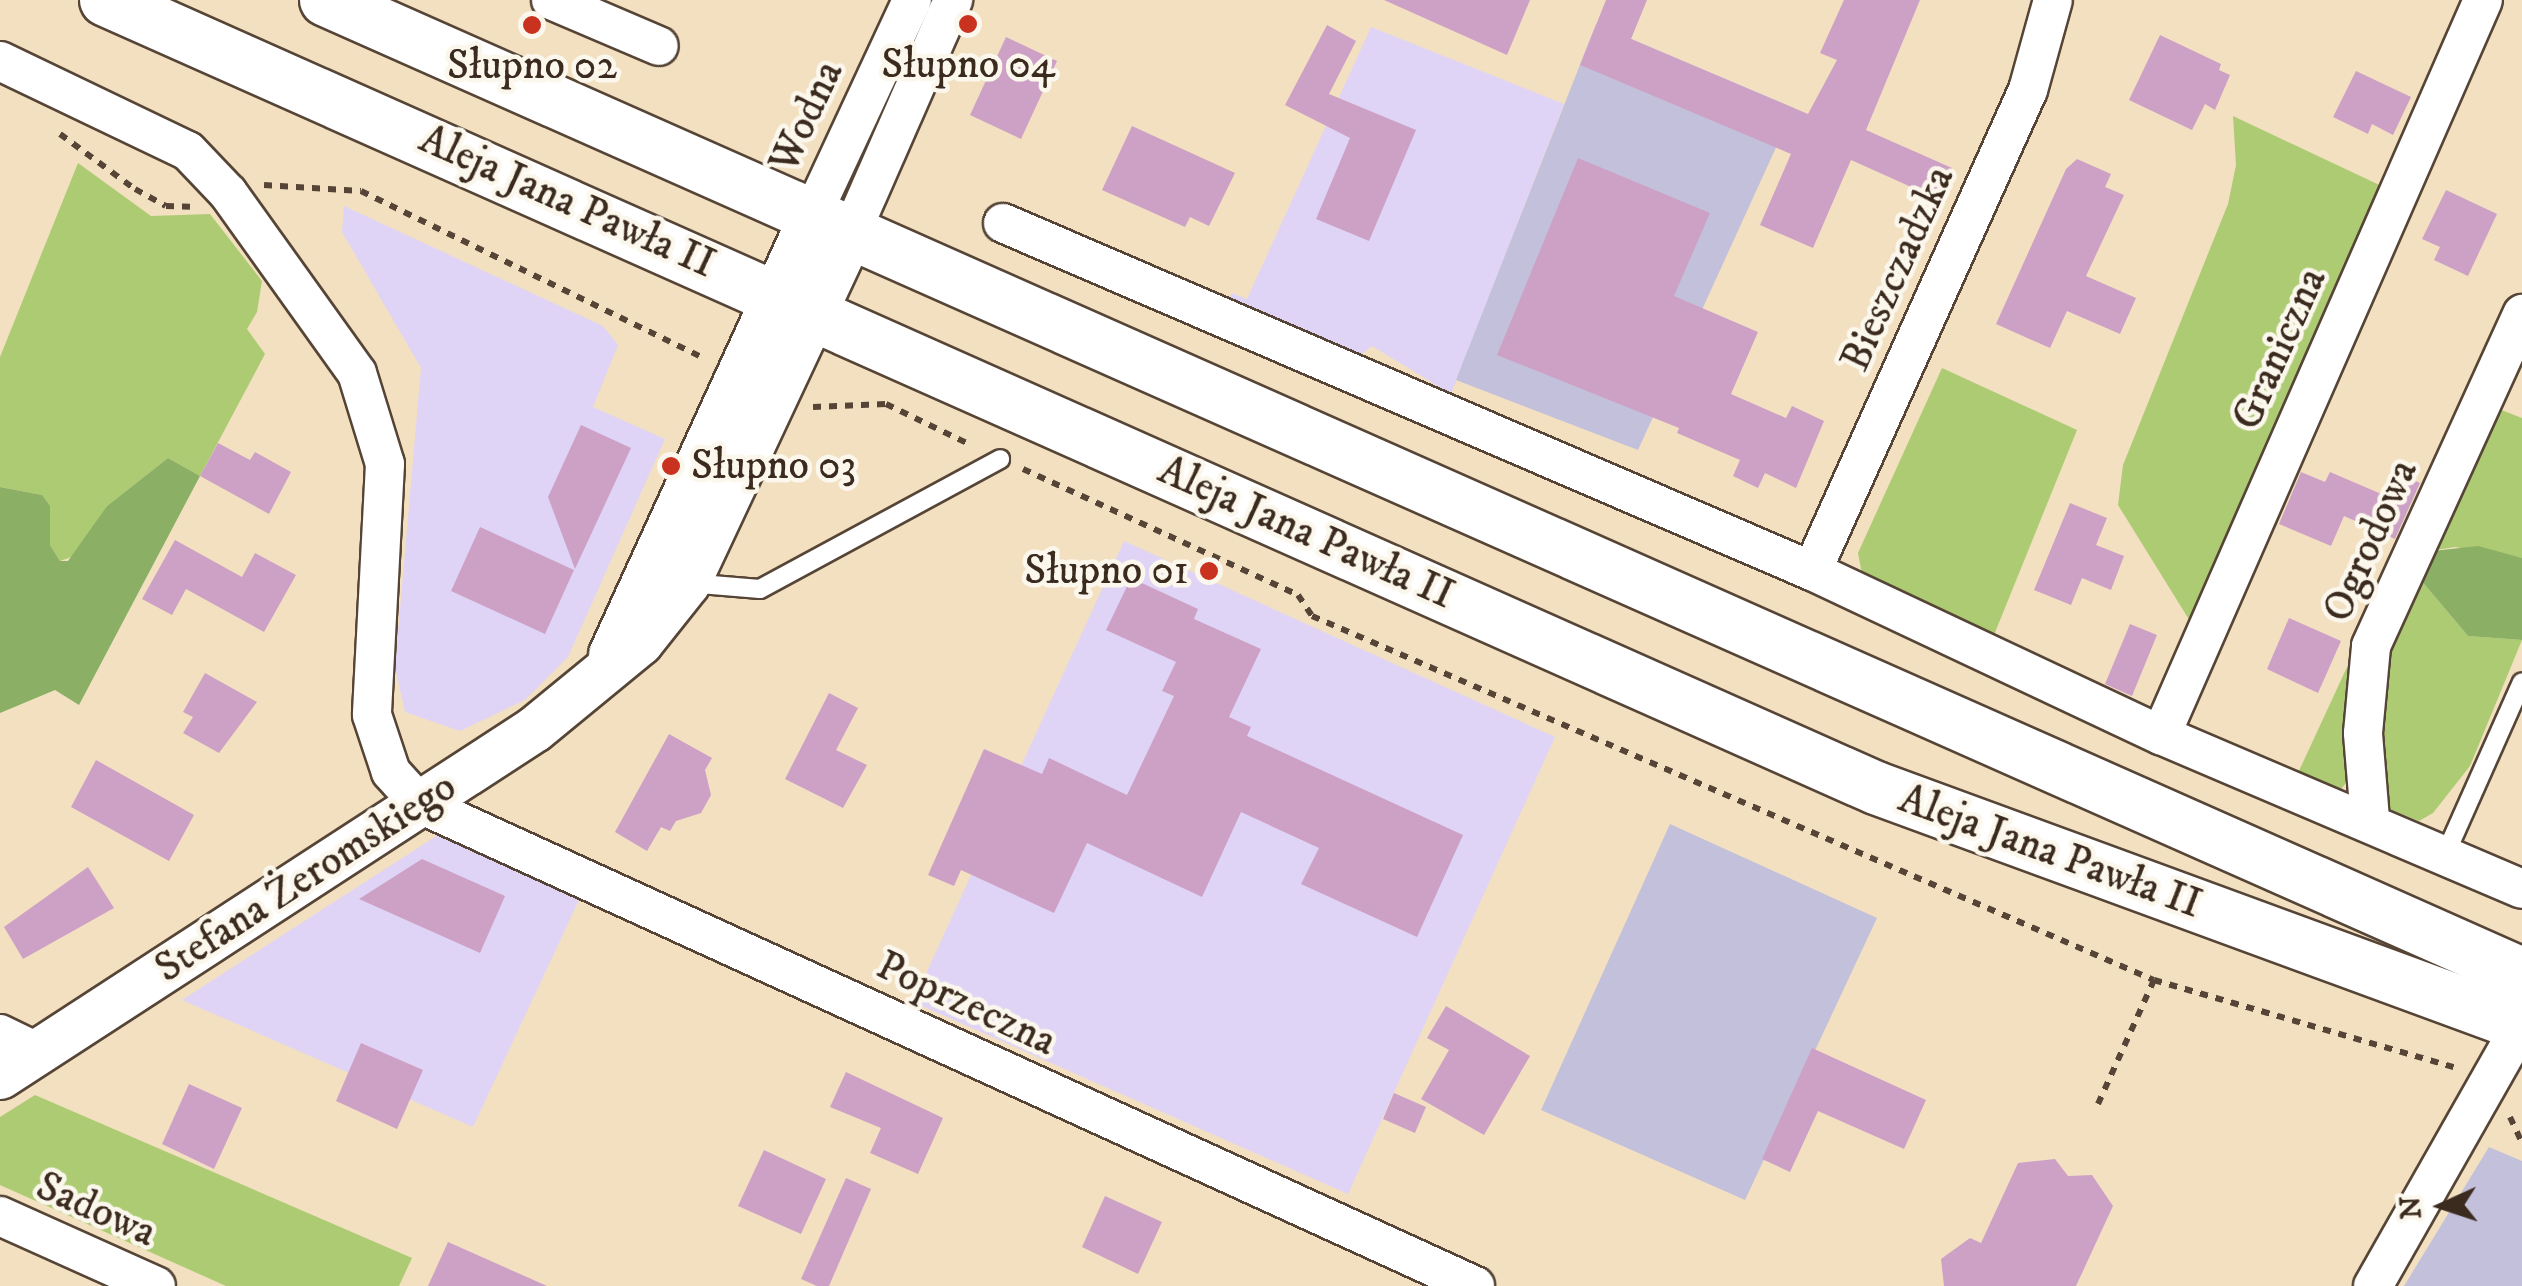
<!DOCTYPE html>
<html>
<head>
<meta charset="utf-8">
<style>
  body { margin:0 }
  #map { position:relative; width:2522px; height:1286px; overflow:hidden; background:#f2e0c1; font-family:"IM FELL DW Pica",serif }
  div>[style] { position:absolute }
  .built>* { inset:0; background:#dfd4f5 }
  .industrial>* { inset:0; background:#c3c0db }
  .green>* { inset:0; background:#adcb73 }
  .forest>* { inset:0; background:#8aaf65 }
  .building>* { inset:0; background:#cda1c6 }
  .path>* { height:6px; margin-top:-3px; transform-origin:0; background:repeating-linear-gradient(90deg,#564536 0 8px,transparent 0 16px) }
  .roads { filter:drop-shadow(2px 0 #564536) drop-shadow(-2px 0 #564536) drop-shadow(0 2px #564536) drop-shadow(0 -2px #564536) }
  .service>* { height:18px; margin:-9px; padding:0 9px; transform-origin:9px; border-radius:9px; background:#fff }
  .minor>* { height:38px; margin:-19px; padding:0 19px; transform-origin:19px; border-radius:19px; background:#fff }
  .tertiary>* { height:45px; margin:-22.5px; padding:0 22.5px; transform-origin:22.5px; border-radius:22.5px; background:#fff }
  .secondary>* { height:52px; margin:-26px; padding:0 26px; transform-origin:26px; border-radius:26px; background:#fff }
  .dots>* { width:28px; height:28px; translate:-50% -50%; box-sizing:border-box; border:5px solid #fbf7ec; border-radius:50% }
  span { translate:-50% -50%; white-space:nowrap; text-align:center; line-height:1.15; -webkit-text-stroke:9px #fbf7ec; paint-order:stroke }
  .poi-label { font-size:42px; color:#3b2a1e }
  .left { translate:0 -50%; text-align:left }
  .right { translate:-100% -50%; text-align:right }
  .street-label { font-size:42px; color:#3b2a1e }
  .north { position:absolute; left:2392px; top:1156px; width:100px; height:100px; -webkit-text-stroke:8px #fbf7ec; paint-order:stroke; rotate:267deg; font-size:28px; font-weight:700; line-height:40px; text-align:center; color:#3b2a1e }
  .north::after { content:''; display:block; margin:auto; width:35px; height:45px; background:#3b2a1e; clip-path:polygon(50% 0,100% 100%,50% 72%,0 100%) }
</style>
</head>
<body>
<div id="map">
  <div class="built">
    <div style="clip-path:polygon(1371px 27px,1564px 104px,1451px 394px,1372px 346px,1354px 360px,1224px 307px,1232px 293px,1247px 299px)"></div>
    <div style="clip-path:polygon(344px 206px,603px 326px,618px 345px,593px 407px,665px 439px,568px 657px,525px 700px,460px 731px,405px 712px,395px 667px,421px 368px,342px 232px)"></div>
    <div style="clip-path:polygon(1124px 541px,1555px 737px,1348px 1194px,913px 1002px)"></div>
    <div style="clip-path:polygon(438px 835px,579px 900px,473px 1127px,182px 1000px)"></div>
  </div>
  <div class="industrial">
    <div style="clip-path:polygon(1596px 24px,1794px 108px,1638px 450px,1456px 380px)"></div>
    <div style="clip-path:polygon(1670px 824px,1877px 918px,1745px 1200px,1541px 1110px)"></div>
    <div style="clip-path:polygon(2489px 1147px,2522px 1161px,2522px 1286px,2404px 1286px)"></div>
  </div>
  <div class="green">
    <div style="clip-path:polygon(2233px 116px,2388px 189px,2193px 626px,2118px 505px,2123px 465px,2228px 204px,2236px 165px)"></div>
    <div style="clip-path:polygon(78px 163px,151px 216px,210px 214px,262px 281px,257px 312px,247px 329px,265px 354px,200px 476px,168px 458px,107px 506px,77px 555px,60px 561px,50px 545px,50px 507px,42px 495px,0 487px,0 357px)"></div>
    <div style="clip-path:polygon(1942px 368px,2077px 430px,1994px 635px,1862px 574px,1858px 553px)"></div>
    <div style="clip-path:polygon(2491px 406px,2522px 418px,2522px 558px,2455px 547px,2424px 552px)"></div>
    <div style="clip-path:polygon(2414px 572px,2468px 636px,2522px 640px,2470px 766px,2433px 813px,2419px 821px,2384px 807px,2375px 709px,2380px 646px)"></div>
    <div style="clip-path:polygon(2354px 652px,2352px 775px,2339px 792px,2298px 773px)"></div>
    <div style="clip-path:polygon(35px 1095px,412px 1258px,399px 1286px,226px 1286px,0 1185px,0 1117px)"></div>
  </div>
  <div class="forest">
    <div style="clip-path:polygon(168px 458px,200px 476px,79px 705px,55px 690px,0 713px,0 487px,42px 495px,50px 506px,50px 545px,60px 561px,68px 561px,107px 506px)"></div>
    <div style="clip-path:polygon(2478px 546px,2522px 558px,2522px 640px,2468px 636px,2414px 572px,2424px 552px)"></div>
  </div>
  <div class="building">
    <div style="clip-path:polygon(1384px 0,1530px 0,1507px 55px)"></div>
    <div style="clip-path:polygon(1606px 0,1647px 0,1631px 39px,1808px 114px,1837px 60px,1820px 53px,1844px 0,1920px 0,1866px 130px,1952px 168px,1938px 199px,1851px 160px,1813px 248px,1760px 225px,1791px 154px,1580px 65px)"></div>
    <div style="clip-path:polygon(1327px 25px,1356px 41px,1329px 94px,1416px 130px,1369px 241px,1316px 219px,1350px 138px,1285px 105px)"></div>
    <div style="clip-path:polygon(2160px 35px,2221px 64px,2219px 70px,2230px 75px,2215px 110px,2205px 104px,2192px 130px,2129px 100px)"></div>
    <div style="clip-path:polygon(1006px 37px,1057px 61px,1021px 139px,970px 115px)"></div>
    <div style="clip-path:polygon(2356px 71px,2411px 97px,2393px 135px,2372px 124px,2368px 134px,2333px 117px)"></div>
    <div style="clip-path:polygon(1132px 126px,1235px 173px,1209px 226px,1190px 217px,1185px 227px,1102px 190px)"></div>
    <div style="clip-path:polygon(1578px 158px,1710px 213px,1674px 296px,1758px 332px,1731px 394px,1786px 418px,1792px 406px,1824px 421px,1796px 488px,1765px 473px,1758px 488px,1733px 476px,1740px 460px,1677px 433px,1679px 428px,1497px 355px)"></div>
    <div style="clip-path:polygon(2077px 159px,2111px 174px,2105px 187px,2124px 195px,2086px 276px,2136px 298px,2120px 334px,2067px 311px,2050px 348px,1996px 324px,2066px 169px)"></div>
    <div style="clip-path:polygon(2446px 190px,2497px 214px,2468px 276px,2434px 260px,2440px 247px,2422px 239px)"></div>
    <div style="clip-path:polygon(581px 425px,631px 448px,575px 569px,548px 497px)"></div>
    <div style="clip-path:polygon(218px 443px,250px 460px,255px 452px,291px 472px,269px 514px,200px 476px)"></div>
    <div style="clip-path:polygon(2301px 472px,2325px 482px,2330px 472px,2386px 496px,2397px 472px,2420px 483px,2395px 539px,2344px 516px,2331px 546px,2279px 524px)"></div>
    <div style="clip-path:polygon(2070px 503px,2107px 518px,2096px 545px,2124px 556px,2111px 590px,2082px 578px,2071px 605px,2034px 590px)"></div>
    <div style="clip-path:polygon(480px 527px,574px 570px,545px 634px,451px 591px)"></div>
    <div style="clip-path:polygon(175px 540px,242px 577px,255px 553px,296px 575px,264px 632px,186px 589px,172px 615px,142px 599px)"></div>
    <div style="clip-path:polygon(1131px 578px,1198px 609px,1194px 619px,1261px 649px,1229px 717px,1251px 727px,1247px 736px,1463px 835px,1417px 937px,1301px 884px,1319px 848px,1241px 812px,1202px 897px,1087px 843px,1054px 913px,961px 870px,954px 886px,928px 875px,984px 749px,1042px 774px,1049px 758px,1127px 795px,1174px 696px,1162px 691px,1176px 662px,1106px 630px)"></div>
    <div style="clip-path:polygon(2289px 618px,2341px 641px,2318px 693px,2267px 669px)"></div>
    <div style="clip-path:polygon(2130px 624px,2157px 635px,2132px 696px,2105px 684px)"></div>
    <div style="clip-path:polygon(205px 673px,257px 702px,219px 753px,183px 733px,193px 717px,183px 712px)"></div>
    <div style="clip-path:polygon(829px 693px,858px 708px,836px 750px,867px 765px,843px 808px,785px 779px)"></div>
    <div style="clip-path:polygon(669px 734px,712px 758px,705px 770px,711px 795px,701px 813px,676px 821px,670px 831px,661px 827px,647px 851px,615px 832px)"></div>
    <div style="clip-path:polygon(96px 760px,194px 815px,169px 861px,71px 807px)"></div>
    <div style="clip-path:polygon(422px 859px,505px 896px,480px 953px,359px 899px)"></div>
    <div style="clip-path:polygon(88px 867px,114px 908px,23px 959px,4px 927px)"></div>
    <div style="clip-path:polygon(1446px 1006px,1530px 1056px,1484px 1135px,1421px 1099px,1449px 1050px,1427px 1038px)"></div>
    <div style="clip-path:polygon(361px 1043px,423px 1070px,397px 1129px,336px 1101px)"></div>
    <div style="clip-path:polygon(1812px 1048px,1926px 1100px,1904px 1149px,1818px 1111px,1790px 1172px,1762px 1159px)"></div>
    <div style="clip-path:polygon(846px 1072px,943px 1118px,918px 1174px,870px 1153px,881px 1128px,830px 1107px)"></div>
    <div style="clip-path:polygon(189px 1084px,242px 1108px,214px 1169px,162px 1144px)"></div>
    <div style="clip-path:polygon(1394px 1093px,1426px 1107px,1415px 1133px,1383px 1119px)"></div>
    <div style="clip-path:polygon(764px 1150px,826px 1179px,801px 1234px,738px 1206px)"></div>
    <div style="clip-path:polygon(2055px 1159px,2068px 1176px,2092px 1175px,2113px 1206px,2076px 1286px,1944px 1286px,1941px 1259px,1970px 1238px,1981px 1243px,2018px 1163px)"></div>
    <div style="clip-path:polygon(846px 1178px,871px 1189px,829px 1286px,817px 1286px,801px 1279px)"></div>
    <div style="clip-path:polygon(1105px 1196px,1162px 1222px,1138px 1274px,1082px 1247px)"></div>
    <div style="clip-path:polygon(448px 1242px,547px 1286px,428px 1286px)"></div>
  </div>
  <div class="path">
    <div style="left:60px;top:134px;width:93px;rotate:36.3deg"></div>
    <div style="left:135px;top:189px;width:35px;rotate:29deg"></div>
    <div style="left:166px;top:206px;width:24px;rotate:2deg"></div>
    <div style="left:264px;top:185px;width:97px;rotate:3.5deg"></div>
    <div style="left:361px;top:191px;width:379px;rotate:26deg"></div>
    <div style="left:813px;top:407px;width:73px;rotate:-2.4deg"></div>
    <div style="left:886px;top:404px;width:94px;rotate:25.8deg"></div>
    <div style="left:1023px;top:469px;width:302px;rotate:24.6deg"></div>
    <div style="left:1298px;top:595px;width:25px;rotate:56deg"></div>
    <div style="left:1312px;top:616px;width:917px;rotate:23.38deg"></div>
    <div style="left:2154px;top:980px;width:312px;rotate:16.2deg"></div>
    <div style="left:2098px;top:1104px;width:136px;rotate:-65.7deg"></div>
    <div style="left:2510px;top:1117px;width:29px;rotate:65deg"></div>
  </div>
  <div class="roads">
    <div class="service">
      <div style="left:688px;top:583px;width:72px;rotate:4.8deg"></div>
      <div style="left:760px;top:589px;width:273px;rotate:-28.4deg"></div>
      <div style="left:2445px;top:855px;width:189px;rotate:-66deg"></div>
    </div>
    <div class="minor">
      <div style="left:551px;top:0;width:117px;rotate:23.1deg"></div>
      <div style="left:0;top:61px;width:208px;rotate:25.6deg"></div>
      <div style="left:188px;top:151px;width:58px;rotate:46.4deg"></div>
      <div style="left:228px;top:193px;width:221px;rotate:54.4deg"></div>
      <div style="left:357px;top:373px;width:95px;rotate:72.9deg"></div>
      <div style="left:385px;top:464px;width:251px;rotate:93deg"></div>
      <div style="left:372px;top:715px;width:60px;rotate:71.6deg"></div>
      <div style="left:391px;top:772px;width:43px;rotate:47.8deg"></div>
      <div style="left:420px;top:804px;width:1160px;rotate:24.55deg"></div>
      <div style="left:811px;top:217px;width:239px;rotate:-65deg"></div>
      <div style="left:1003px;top:223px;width:881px;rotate:23.28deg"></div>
      <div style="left:1812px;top:571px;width:386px;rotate:25.2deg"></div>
      <div style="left:2161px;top:735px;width:392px;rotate:23.1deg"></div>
      <div style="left:850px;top:235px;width:257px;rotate:-66.3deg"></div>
      <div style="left:1812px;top:571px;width:527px;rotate:-65.82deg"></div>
      <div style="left:2028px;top:90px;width:93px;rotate:-74.5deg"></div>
      <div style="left:2161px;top:735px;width:802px;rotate:-66.34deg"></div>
      <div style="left:2370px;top:819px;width:86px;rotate:-94.7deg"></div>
      <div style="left:2363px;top:733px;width:87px;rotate:-84.7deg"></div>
      <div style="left:2371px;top:646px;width:365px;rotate:-65.5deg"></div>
      <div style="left:0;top:1034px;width:43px;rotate:26deg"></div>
      <div style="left:0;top:1216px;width:171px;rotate:24.2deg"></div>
      <div style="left:2373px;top:1286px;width:300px;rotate:-60.4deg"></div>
    </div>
    <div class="tertiary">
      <div style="left:611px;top:654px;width:481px;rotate:-65.4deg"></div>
      <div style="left:0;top:1076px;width:637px;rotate:-33.02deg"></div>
      <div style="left:534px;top:729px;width:137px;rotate:-39.4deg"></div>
      <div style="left:640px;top:642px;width:75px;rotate:-51.5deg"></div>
      <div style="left:687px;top:583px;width:384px;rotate:-64.9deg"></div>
    </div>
    <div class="secondary">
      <div style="left:106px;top:0;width:1937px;rotate:24deg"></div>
      <div style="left:1876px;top:788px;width:688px;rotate:20.15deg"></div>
      <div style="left:326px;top:0;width:2402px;rotate:23.92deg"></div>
    </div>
  </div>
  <div class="dots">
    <div style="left:968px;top:24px;background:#c8321e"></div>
    <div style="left:532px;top:25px;background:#c8321e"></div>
    <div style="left:671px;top:466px;background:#c8321e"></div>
    <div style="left:1209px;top:571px;background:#c8321e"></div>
  </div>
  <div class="poi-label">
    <span style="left:968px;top:65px">Słupno 04</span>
    <span style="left:532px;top:66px">Słupno 02</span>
    <span class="left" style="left:691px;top:466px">Słupno 03</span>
    <span class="right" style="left:1189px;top:571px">Słupno 01</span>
  </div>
  <div class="street-label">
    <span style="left:807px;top:117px;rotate:-65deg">Wodna</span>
    <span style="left:567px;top:202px;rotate:24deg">Aleja Jana Pawła II</span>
    <span style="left:1898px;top:269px;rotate:-66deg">Bieszczadzka</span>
    <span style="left:2280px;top:349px;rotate:-66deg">Graniczna</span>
    <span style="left:1306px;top:533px;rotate:24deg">Aleja Jana Pawła II</span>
    <span style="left:2371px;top:541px;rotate:-66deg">Ogrodowa</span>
    <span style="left:2050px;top:852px;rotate:20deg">Aleja Jana Pawła II</span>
    <span style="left:306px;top:878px;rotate:-33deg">Stefana Żeromskiego</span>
    <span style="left:966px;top:1004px;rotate:25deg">Poprzeczna</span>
    <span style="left:96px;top:1210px;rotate:24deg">Sadowa</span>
  </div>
  <div class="north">N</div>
</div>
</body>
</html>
